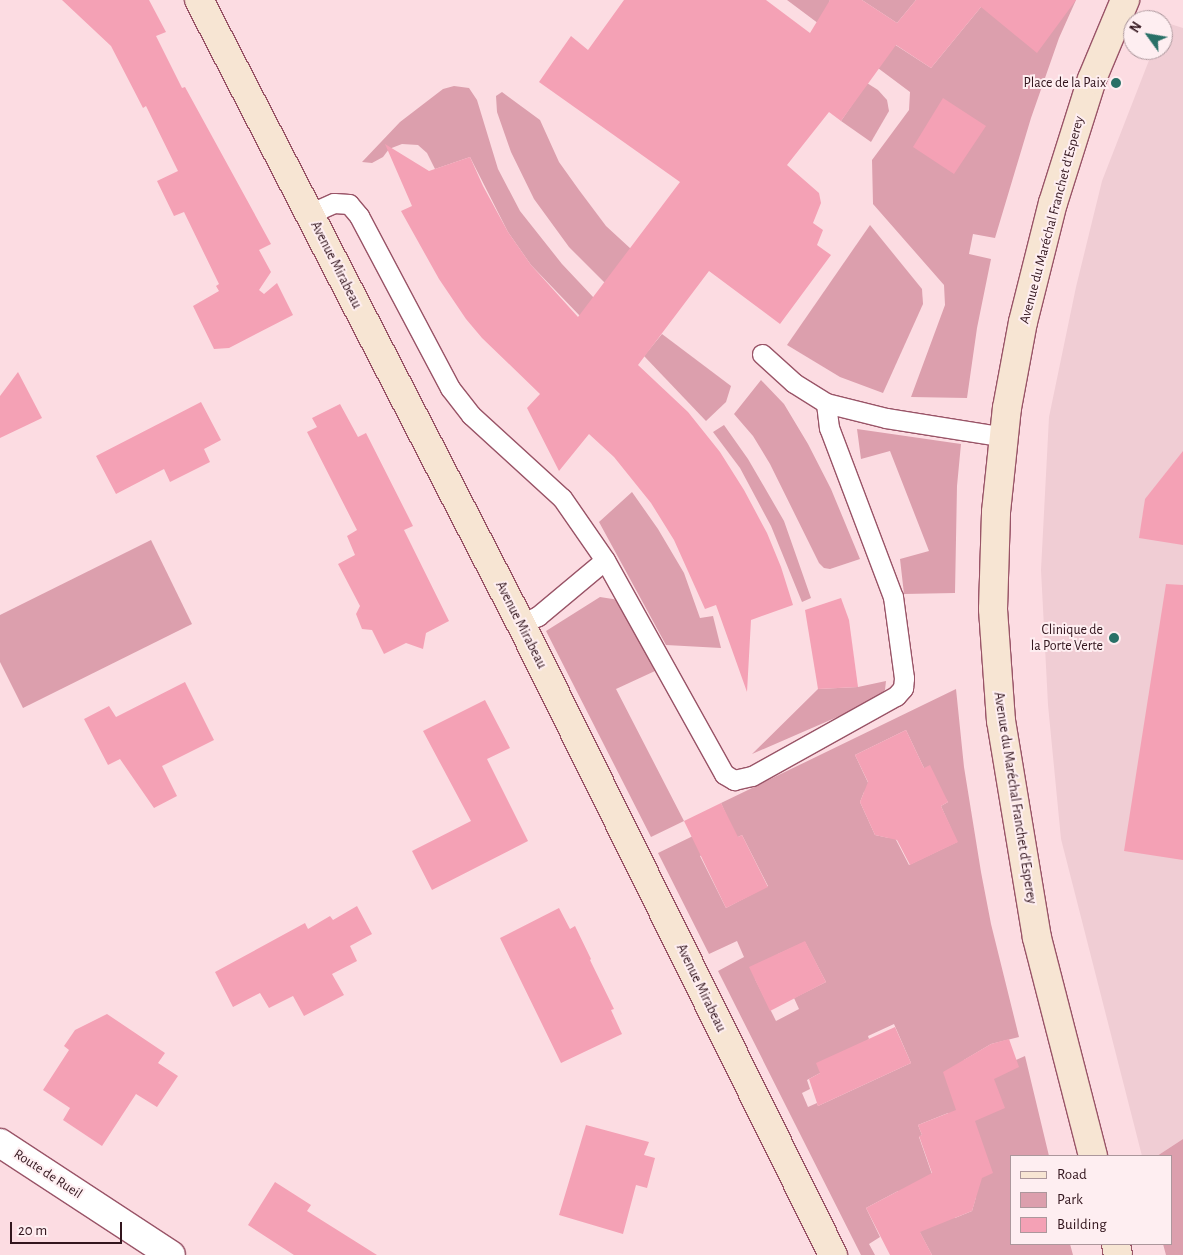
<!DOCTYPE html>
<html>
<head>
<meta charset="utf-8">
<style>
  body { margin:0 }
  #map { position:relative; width:1183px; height:1255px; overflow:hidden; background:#fcdce2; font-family:"Alegreya Sans",sans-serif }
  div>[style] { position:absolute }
  .built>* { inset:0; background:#f0cdd4 }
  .green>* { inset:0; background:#dc9fad }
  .building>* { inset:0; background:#f4a1b5 }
  .roads { filter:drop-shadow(1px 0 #995467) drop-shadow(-1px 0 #995467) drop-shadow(0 1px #995467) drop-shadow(0 -1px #995467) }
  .lane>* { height:19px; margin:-9.5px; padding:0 9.5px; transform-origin:9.5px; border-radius:9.5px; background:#fff }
  .street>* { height:28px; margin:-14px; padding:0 14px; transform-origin:14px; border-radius:14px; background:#fff }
  .secondary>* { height:28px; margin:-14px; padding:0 14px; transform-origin:14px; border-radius:14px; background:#f7e5d3 }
  .dots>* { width:14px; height:14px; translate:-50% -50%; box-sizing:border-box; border:2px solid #feeef1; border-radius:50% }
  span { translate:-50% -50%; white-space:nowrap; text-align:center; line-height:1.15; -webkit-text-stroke:4px #feeef1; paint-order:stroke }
  .poi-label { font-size:14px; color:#32151d }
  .right { translate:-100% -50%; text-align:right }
  .street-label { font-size:14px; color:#32151d }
  .legend { position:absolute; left:1010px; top:1155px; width:162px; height:90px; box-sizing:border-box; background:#feeef1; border:1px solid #ac979c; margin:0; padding:6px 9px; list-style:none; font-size:15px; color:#32151d }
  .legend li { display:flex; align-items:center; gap:10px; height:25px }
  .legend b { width:25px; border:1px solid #ac979c }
  .north { position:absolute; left:1123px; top:10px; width:50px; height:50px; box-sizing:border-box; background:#feeef1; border:1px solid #ac979c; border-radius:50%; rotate:302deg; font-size:14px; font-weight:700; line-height:20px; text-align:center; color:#32151d }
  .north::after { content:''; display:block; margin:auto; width:18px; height:22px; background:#297067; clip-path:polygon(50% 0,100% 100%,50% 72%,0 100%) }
  .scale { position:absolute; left:10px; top:1222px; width:112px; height:22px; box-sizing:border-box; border:2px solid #32151d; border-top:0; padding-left:6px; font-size:15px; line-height:18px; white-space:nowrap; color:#32151d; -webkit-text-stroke:4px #feeef1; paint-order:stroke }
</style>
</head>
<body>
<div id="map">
  <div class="built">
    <div style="clip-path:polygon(1164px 22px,1183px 28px,1183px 1139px,1157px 1156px,1142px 1156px,1061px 839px,1048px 705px,1041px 570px,1049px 417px,1076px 287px,1102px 181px,1153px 50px,1163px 50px)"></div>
  </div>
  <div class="green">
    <div style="clip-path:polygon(787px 0,830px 0,829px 2px,931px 68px,981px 7px,1076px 0,1059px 38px,1031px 118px,995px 238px,973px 234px,969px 254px,991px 259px,977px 328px,967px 398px,911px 397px,945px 305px,944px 285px,873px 204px,872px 160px,909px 110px,910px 92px)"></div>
    <div style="clip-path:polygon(862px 0,916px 0,897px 23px)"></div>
    <div style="clip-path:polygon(867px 83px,878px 90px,887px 100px,889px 111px,871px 142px,841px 121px)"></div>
    <div style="clip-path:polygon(454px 86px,469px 88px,477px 100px,498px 169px,520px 211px,562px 264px,594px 298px,580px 316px,531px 265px,508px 232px,470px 157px,435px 169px,427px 153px,418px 145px,402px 144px,389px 149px,383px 157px,372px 163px,362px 162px,400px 122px,443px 89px)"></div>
    <div style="clip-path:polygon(502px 92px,540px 120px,559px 162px,579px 190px,606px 226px,631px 249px,605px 283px,569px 247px,534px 199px,511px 152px,497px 112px,496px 96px)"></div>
    <div style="clip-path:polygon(870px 225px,922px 289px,923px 304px,883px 393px,840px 377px,787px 345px)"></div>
    <div style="clip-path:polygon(662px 334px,731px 386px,726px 402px,706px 421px,644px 356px)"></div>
    <div style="clip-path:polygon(761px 380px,784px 404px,808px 444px,831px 489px,860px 559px,830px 569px,824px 568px,819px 563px,770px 464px,753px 436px,734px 414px)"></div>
    <div style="clip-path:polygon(724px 425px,748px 459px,784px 521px,811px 598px,802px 602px,771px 526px,740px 468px,713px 432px)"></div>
    <div style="clip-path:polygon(857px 429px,961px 444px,957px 486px,955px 593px,904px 594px,900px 559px,929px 551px,890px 451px,861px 459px)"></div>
    <div style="clip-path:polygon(632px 492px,658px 529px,684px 573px,700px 618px,713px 616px,721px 648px,666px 645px,599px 522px)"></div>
    <div style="clip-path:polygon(151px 540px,192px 624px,23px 708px,0 662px,0 615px)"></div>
    <div style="clip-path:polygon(600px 597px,619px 600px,655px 671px,616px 689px,684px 821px,651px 837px,546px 631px)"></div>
    <div style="clip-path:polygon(886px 681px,885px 690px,874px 701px,752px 754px,818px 689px,858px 687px)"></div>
    <div style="clip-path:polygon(evenodd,956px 689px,964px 767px,981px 872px,991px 924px,1019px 1037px,991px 1044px,964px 1060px,1016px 1060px,1025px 1056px,1049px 1156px,1012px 1156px,1012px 1244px,1070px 1244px,1073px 1255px,932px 1255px,898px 1191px,866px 1208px,880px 1237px,869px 1244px,875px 1255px,861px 1255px,718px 971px,744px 957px,737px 941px,709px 954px,658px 853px,728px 819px,721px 803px,956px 689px,906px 730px,924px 768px,948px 802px,941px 806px,957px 842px,909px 865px,894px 836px,889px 838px,875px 835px,860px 802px,864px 792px,871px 789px,855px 755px,906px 730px,956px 689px,742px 835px,768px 886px,726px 908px,700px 856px,742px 835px,956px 689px,805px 942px,826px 982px,794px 998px,799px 1009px,776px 1021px,755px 979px,782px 966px,778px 954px,805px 942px,956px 689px,894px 1024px,911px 1063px,818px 1106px,817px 1103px,808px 1107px,802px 1093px,810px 1089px,807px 1080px,820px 1073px,869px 1039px,868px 1036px,894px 1024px,956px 689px,948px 1113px,976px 1197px,972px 1211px,955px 1218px,945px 1212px,919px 1137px,922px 1135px,918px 1125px,948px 1113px)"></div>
    <div style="clip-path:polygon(1183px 1139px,1183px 1255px,1166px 1255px,1163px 1244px,1172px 1244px,1172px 1156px,1157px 1156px)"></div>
  </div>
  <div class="building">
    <div style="clip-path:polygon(62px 0,149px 0,166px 32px,156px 36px,182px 88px,185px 87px,271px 244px,259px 250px,271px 272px,259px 290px,264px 294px,277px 283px,293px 315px,229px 348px,214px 349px,193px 306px,219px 291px,216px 286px,219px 284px,184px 212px,174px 216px,157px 181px,178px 171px,146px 106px,143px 108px,111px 46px)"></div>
    <div style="clip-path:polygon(624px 0,766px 0,810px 33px,830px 0,862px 0,897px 23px,916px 0,1076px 0,1037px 53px,981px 7px,931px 68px,896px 45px,841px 121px,829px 112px,787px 165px,819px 193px,821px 203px,813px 223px,823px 230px,817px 245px,831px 255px,780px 324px,709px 271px,638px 365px,688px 412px,720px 452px,744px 490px,767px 533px,781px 567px,793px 605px,751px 620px,747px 692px,716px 605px,705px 609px,674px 540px,651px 503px,614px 457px,589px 434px,559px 471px,527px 408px,540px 394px,482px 338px,466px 319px,439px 279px,401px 211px,412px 206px,385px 144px,429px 171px,470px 157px,483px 186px,508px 232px,531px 265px,578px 317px,680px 182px,539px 82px,571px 36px,588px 50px)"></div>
    <div style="clip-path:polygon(943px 98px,986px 126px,954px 174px,913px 147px)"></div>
    <div style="clip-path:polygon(18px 372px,42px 418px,0 438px,0 396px)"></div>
    <div style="clip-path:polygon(201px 402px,221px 440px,204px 449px,210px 462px,170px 482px,164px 469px,116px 494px,96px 456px)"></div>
    <div style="clip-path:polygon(340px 404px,358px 437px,366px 433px,413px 526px,404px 530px,449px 621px,426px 633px,423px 649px,406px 643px,384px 654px,372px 630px,362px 629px,356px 614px,360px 606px,338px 564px,355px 555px,347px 536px,357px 530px,307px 432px,317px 427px,312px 418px)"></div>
    <div style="clip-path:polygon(1183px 451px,1183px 545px,1139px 538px,1145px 499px)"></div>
    <div style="clip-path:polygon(1166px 584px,1183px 585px,1183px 860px,1124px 851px)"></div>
    <div style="clip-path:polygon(841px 598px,849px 620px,858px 687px,818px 689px,805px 610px)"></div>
    <div style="clip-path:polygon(185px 682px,214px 740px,162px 766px,177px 796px,154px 808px,120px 759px,108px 765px,84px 719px,109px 706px,116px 717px)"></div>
    <div style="clip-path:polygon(485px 700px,510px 748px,487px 759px,528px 841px,432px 890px,412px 851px,471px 821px,423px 731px)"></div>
    <div style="clip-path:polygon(906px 730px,924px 768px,930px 765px,948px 802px,941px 806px,958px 842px,910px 865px,897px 840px,875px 835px,860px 802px,868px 782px,855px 755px)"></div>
    <div style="clip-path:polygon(721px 803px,738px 837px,742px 835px,768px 887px,726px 908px,684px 821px)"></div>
    <div style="clip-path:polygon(357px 906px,372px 934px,350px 946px,357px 961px,332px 974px,344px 995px,304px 1016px,293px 996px,269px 1008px,260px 993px,233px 1007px,215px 972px,305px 923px,308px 929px,330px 916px,333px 920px)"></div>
    <div style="clip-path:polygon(559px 908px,570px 929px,575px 926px,591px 959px,590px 960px,614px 1009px,611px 1010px,622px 1034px,561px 1063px,500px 938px)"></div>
    <div style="clip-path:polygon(805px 941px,826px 982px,770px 1011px,749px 967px)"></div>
    <div style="clip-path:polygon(107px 1014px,165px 1053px,158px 1063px,178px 1076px,157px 1107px,136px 1094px,102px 1146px,63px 1120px,70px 1108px,43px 1090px,69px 1050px,64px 1046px,75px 1030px)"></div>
    <div style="clip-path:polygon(895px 1027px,911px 1063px,818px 1106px,809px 1079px,820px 1073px,816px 1063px)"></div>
    <div style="clip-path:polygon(1009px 1039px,1019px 1067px,994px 1079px,1005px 1108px,975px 1121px,993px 1173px,982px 1178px,972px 1211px,920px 1232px,932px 1255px,890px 1255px,866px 1208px,932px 1173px,919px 1136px,922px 1135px,918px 1125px,956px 1110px,943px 1072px,991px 1044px)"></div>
    <div style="clip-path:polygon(586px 1125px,649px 1142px,644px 1155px,655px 1158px,647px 1188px,636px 1185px,623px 1234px,559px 1215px)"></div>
    <div style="clip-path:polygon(275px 1182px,311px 1205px,307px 1211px,377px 1255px,294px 1255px,248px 1225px)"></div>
  </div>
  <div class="roads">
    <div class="lane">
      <div style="left:309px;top:214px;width:27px;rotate:-24deg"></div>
      <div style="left:334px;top:203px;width:15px;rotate:4deg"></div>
      <div style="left:349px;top:204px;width:16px;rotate:50deg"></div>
      <div style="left:359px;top:216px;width:195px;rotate:62.1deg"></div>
      <div style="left:450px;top:388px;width:34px;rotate:52deg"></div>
      <div style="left:471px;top:415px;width:123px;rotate:42.4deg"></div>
      <div style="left:562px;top:498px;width:75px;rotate:55.3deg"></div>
      <div style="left:605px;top:560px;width:245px;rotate:60.9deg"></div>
      <div style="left:724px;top:774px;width:12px;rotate:31deg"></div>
      <div style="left:734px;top:780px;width:18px;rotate:-13deg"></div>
      <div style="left:752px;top:776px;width:165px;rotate:-29.1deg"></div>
      <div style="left:896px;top:696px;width:11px;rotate:-49deg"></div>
      <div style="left:903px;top:688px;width:10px;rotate:-84deg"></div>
      <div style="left:904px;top:678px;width:82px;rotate:-97.7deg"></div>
      <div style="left:893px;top:597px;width:181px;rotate:-110.7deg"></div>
      <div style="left:829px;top:428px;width:25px;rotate:-97deg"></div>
      <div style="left:762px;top:354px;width:43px;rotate:42.2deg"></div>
      <div style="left:794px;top:383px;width:38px;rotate:32deg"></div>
      <div style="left:826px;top:403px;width:62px;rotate:14deg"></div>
      <div style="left:886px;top:418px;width:120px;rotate:9.1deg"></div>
      <div style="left:521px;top:624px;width:19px;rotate:-25deg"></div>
      <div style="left:538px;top:616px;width:87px;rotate:-39.9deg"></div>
    </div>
    <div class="street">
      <div style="left:0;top:1143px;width:204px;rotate:33.2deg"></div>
    </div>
    <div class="secondary">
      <div style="left:199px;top:0;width:702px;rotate:62.71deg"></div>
      <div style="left:521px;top:624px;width:704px;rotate:63.69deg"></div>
      <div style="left:1093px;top:1156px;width:225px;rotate:-104.4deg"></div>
      <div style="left:1037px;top:938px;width:220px;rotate:-99.4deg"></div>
      <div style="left:1001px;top:721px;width:112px;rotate:-94.1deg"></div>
      <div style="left:993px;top:609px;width:97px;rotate:-88.2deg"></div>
      <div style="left:996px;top:512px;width:105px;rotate:-84deg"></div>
      <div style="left:1007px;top:408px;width:87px;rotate:-79.5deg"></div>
      <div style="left:1023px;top:322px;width:123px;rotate:-75.9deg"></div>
      <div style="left:1053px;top:203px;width:130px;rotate:-72.5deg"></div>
      <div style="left:1092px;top:79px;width:86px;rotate:-67.3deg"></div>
      <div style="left:1116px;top:1244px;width:11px;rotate:80deg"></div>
    </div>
  </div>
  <div class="dots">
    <div style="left:1116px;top:83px;background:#297067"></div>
    <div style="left:1114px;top:638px;background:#297067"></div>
  </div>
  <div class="poi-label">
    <span class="right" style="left:1106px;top:83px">Place de la Paix</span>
    <span class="right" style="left:1103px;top:638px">Clinique de<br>la Porte Verte</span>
  </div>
  <div class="street-label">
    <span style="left:1052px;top:220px;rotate:-75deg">Avenue du Maréchal Franchet d'Esperey</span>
    <span style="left:336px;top:265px;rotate:63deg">Avenue Mirabeau</span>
    <span style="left:521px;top:625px;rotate:63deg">Avenue Mirabeau</span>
    <span style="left:1015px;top:798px;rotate:81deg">Avenue du Maréchal Franchet d'Esperey</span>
    <span style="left:701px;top:988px;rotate:64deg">Avenue Mirabeau</span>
    <span style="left:48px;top:1174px;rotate:33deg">Route de Rueil</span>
  </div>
  <ul class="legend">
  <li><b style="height:6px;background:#f7e5d3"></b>Road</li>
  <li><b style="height:14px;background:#dc9fad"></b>Park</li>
  <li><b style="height:14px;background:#f4a1b5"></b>Building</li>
  </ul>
  <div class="north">N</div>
  <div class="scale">20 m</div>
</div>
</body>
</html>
